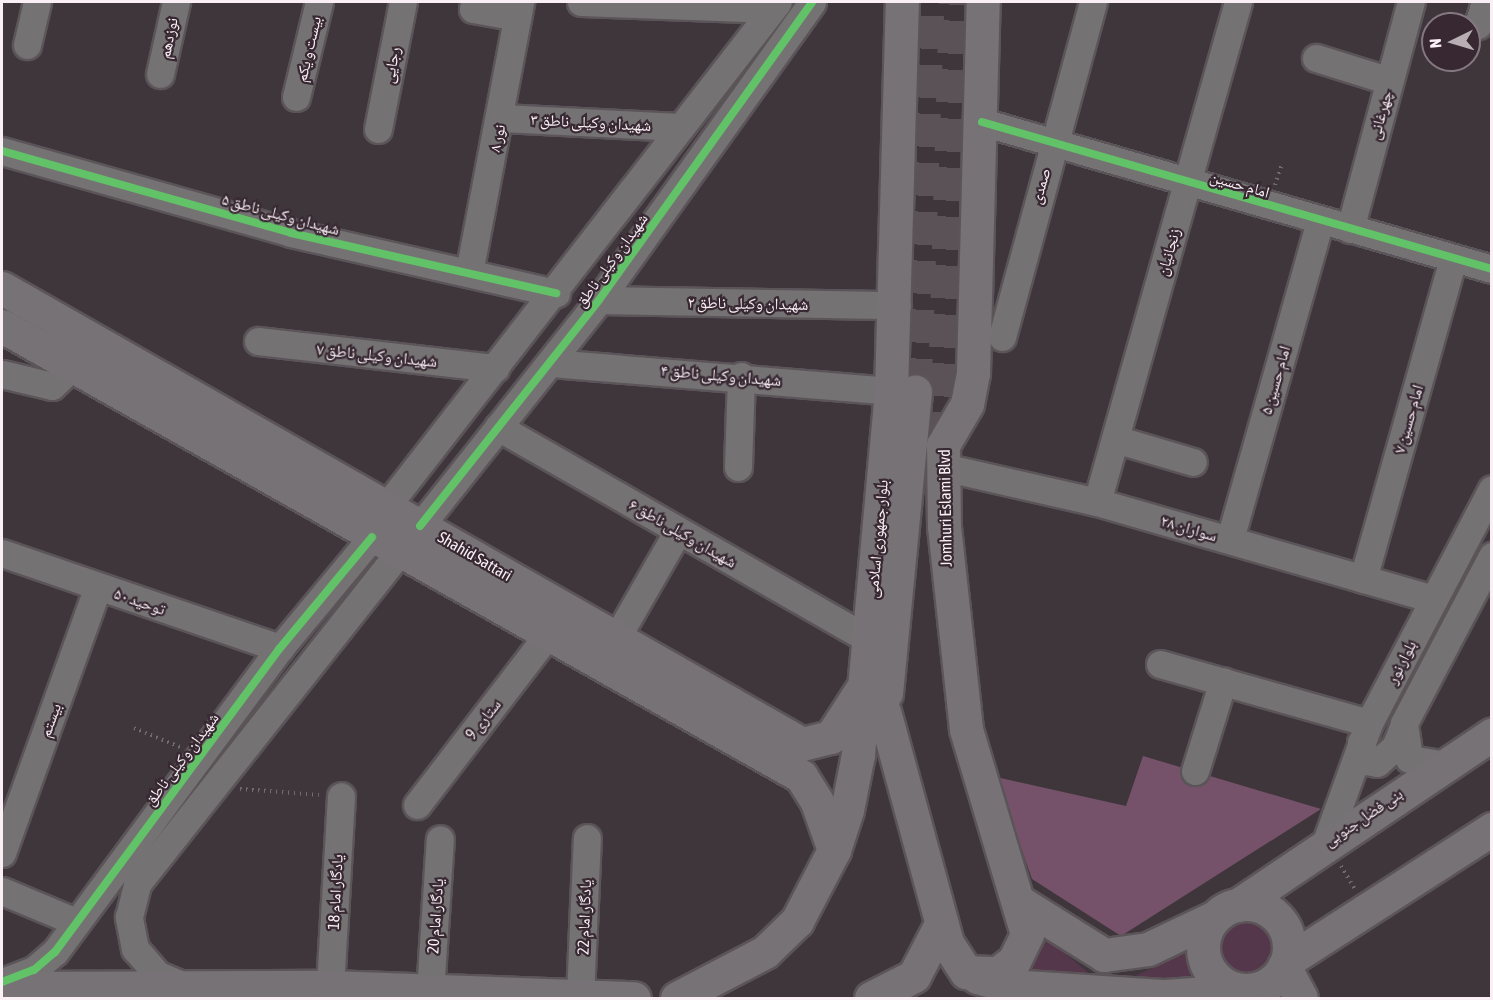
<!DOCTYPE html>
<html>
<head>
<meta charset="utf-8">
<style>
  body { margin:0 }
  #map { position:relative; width:1493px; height:1000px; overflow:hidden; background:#3e363b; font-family:"Asap Condensed","Noto Naskh Arabic",sans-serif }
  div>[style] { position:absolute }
  .green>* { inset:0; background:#54374b }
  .round { border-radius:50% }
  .forest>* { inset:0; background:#76526a }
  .major-tunnel>* { height:33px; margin-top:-16.5px; transform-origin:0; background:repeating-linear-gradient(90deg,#5a5257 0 33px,transparent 0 49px) }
  .path>* { height:4px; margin-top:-2px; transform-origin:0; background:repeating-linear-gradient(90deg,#716c6f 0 1.5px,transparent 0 6px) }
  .roads { filter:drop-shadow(2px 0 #5b5458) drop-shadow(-2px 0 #5b5458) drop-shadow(0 2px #5b5458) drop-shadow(0 -2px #5b5458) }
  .minor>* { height:27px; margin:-13.5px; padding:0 13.5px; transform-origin:13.5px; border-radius:13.5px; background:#757273 }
  .major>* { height:33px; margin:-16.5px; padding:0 16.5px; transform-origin:16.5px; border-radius:16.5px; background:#777275 }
  .major>.ring { margin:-16.5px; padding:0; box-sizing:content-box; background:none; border:33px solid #777275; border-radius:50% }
  .cycleway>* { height:8px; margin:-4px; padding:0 4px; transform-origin:4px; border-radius:4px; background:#61c268 }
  span { translate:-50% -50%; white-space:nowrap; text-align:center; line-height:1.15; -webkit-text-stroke:4.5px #372832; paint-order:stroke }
  .street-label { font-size:16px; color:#f9eff5 }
  .frame { position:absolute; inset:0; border:3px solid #f9eff5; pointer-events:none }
  .north { position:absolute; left:1421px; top:12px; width:60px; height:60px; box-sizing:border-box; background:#372832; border:2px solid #857880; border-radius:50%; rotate:265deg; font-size:16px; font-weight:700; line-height:24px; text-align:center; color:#f9eff5 }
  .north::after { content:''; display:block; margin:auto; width:21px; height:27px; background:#b8aeb4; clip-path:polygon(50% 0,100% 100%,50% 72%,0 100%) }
</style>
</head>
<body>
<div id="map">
  <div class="green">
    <div class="round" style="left:1211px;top:912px;width:70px;height:70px"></div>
    <div style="clip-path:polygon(1047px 933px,1066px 954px,1096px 979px,1018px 976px)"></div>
    <div style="clip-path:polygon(1186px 941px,1189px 966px,1202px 984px,1124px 981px,1159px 965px)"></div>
  </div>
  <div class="forest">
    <div style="clip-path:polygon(1143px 756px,1321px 809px,1121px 936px,1032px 879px,996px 777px,1126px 806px)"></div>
  </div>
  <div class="major-tunnel">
    <div style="left:915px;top:391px;width:389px;rotate:-88.1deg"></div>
    <div style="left:943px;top:445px;width:443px;rotate:-88.4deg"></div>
  </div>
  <div class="path">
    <div style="left:1275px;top:185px;width:20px;rotate:-72deg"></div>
    <div style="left:134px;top:728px;width:50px;rotate:22.4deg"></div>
    <div style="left:240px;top:789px;width:79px;rotate:4.3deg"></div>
    <div style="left:1341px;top:866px;width:26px;rotate:59deg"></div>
  </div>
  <div class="roads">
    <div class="minor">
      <div style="left:475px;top:2px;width:7px;rotate:106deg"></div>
      <div style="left:473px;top:9px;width:45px;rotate:10.3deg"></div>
      <div style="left:581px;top:2px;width:191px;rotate:2.1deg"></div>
      <div style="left:1478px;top:25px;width:24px;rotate:-73deg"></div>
      <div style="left:27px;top:45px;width:44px;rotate:-76.9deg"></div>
      <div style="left:1316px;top:58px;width:77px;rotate:17.3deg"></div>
      <div style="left:160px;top:74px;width:74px;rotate:-77.5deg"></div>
      <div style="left:296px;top:97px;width:98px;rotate:-76.4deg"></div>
      <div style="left:501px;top:118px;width:179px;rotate:2.9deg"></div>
      <div style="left:982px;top:122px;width:531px;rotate:16.08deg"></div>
      <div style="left:378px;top:129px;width:129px;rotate:-78.9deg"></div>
      <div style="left:2px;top:151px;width:300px;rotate:15.8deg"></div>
      <div style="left:291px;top:233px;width:272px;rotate:12.8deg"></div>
      <div style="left:1350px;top:229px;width:235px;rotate:-75deg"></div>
      <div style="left:469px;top:273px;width:276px;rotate:-79.3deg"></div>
      <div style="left:599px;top:300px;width:298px;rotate:1deg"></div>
      <div style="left:1002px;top:337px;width:347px;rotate:-74.8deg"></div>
      <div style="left:258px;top:341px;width:239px;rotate:6.5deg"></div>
      <div style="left:551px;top:363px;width:341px;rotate:4.7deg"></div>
      <div style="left:2px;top:374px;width:51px;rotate:13.5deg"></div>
      <div style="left:52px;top:386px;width:29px;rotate:-44deg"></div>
      <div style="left:498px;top:427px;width:426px;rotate:29.8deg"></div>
      <div style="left:1115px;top:439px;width:81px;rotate:16.4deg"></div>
      <div style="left:738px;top:467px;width:91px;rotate:-88.1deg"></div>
      <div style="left:943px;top:467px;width:158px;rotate:12.8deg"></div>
      <div style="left:1097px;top:502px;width:350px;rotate:16.1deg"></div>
      <div style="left:1097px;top:502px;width:520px;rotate:-74.25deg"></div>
      <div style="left:386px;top:507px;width:639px;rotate:-52.18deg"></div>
      <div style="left:420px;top:526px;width:288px;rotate:-51.6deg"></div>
      <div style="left:599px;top:300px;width:366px;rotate:-54.4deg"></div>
      <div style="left:1230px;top:539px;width:331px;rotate:-74.2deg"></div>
      <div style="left:2px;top:553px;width:294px;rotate:18.9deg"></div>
      <div style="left:1363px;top:579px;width:332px;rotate:-74.3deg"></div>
      <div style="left:617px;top:637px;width:122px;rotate:-60.1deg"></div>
      <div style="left:1160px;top:664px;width:217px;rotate:15.8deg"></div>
      <div style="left:1361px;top:742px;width:20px;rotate:75deg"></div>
      <div style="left:1366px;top:761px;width:11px;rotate:10deg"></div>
      <div style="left:1377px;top:763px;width:24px;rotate:-42deg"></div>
      <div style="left:1395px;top:747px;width:24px;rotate:-68deg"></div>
      <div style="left:1441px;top:764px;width:32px;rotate:-171deg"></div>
      <div style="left:1409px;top:759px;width:36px;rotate:-98deg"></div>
      <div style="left:1404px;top:723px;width:189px;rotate:-62.2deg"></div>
      <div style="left:1195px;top:771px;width:94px;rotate:-72.7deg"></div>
      <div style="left:417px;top:805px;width:217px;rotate:-52.5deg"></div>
      <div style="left:1326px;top:842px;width:127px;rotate:-70.1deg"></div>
      <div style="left:1369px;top:723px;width:264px;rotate:-62.3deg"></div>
      <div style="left:2px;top:853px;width:283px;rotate:-70.2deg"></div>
      <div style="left:2px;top:891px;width:80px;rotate:22.7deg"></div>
      <div style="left:2px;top:982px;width:34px;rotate:-21deg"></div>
      <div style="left:34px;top:970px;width:28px;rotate:-41deg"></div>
      <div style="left:55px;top:952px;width:378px;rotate:-53.5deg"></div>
      <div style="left:280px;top:648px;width:144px;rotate:-50.3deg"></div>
      <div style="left:182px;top:985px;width:26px;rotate:-157deg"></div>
      <div style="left:158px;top:975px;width:35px;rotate:-131deg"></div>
      <div style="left:135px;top:949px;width:33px;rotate:-101deg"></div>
      <div style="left:129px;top:917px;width:34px;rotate:-76deg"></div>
      <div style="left:137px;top:884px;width:423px;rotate:-51.7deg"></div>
      <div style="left:330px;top:987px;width:191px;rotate:-86.7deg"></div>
      <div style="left:430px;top:992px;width:153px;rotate:-86.3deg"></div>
      <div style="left:580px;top:996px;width:158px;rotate:-87.5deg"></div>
    </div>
    <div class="major">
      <div style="left:2px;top:288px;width:921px;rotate:29.68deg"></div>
      <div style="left:802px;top:744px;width:30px;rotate:-14deg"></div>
      <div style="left:831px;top:737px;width:54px;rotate:-57.2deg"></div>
      <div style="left:2px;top:326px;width:917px;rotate:29.39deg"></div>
      <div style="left:801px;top:776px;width:31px;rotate:58deg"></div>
      <div style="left:817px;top:802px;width:51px;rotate:70.5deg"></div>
      <div style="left:886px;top:693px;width:303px;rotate:-84.5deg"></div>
      <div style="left:884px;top:711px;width:240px;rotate:74.8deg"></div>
      <div style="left:947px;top:943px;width:35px;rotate:57deg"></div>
      <div style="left:966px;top:972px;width:32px;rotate:2deg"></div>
      <div style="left:998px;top:973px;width:20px;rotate:-37deg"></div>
      <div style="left:1014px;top:961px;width:30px;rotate:-64deg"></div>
      <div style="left:1027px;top:934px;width:214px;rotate:-106.6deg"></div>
      <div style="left:966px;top:729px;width:204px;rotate:-96.2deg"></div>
      <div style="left:944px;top:526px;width:81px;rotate:-90.7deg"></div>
      <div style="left:943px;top:445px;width:48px;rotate:-59.7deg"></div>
      <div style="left:967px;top:404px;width:32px;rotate:-79deg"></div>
      <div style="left:973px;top:373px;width:371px;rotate:-88.5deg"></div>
      <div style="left:1021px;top:903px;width:98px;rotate:32.1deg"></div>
      <div style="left:1104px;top:955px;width:44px;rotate:-7.8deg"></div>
      <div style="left:1148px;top:949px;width:74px;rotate:-25.5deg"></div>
      <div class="ring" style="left:1203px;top:904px;width:53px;height:53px"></div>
      <div style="left:1238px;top:905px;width:306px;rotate:-33.9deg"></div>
      <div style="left:1287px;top:961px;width:244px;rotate:-32.8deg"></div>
      <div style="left:1284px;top:966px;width:36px;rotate:62deg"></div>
      <div style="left:977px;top:977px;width:34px;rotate:15deg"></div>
      <div style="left:1010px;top:986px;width:153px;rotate:3.7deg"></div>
      <div style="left:1163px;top:996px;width:85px;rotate:-4deg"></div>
      <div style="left:2px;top:988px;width:328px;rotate:-0.2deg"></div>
      <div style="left:330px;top:987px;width:304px;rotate:2.1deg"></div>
      <div style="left:677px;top:998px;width:99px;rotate:-27.6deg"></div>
      <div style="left:765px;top:952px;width:45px;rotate:-44.1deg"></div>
      <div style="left:797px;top:921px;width:80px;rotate:-62.5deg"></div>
      <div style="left:834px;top:850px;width:42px;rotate:-72deg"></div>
      <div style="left:847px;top:810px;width:57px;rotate:-78.9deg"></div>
      <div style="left:858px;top:754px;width:364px;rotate:-84.8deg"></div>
      <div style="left:891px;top:391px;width:389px;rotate:-88.4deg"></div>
      <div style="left:871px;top:998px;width:48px;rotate:-27.1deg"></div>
      <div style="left:914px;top:976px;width:59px;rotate:-62.6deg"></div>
    </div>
  </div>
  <div class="cycleway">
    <div style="left:982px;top:122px;width:531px;rotate:16.08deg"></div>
    <div style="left:2px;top:151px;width:300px;rotate:15.8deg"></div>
    <div style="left:291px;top:233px;width:272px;rotate:12.8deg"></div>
    <div style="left:420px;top:526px;width:288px;rotate:-51.6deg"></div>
    <div style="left:599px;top:300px;width:366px;rotate:-54.4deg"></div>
    <div style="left:2px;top:982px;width:34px;rotate:-21deg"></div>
    <div style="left:34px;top:970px;width:28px;rotate:-41deg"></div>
    <div style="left:55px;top:952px;width:378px;rotate:-53.5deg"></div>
    <div style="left:280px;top:648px;width:144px;rotate:-50.3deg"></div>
  </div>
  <div class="street-label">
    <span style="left:168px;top:38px;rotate:-78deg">نوزدهم</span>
    <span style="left:308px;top:49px;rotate:-77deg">بیست و یکم</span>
    <span style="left:391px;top:65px;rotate:-79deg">رجایی</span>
    <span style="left:1380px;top:115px;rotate:-75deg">چهرغانی</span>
    <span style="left:591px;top:122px;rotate:3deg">شهیدان وکیلی ناطق ۳</span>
    <span style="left:497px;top:138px;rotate:-78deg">نور ۸</span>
    <span style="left:1240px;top:184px;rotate:16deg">امام حسین</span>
    <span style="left:1040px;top:186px;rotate:-74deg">صمدی</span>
    <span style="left:281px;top:214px;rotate:15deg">شهیدان وکیلی ناطق ۵</span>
    <span style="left:1168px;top:252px;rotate:-74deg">زنجانیان</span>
    <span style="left:611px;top:260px;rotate:-54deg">شهیدان وکیلی ناطق</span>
    <span style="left:748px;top:303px;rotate:1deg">شهیدان وکیلی ناطق ٢</span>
    <span style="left:377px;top:355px;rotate:6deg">شهیدان وکیلی ناطق ۷</span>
    <span style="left:721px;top:375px;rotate:5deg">شهیدان وکیلی ناطق ۴</span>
    <span style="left:1275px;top:380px;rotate:-74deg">امام حسین ۵</span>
    <span style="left:1408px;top:419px;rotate:-74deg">امام حسین ۷</span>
    <span style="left:945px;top:508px;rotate:-91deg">Jomhuri Eslami Blvd</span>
    <span style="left:1189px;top:528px;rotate:16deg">سواران ۲۸</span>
    <span style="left:683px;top:533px;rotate:30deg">شهیدان وکیلی ناطق ۶</span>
    <span style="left:877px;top:539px;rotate:-85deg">بلوار جمهوری اسلامی</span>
    <span style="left:475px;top:556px;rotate:30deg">Shahid Sattari</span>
    <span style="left:140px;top:601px;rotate:19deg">توحید ۵۰</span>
    <span style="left:1401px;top:662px;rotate:-63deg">بلوار نور</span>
    <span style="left:483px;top:719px;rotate:-52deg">ستاری 9</span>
    <span style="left:50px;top:720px;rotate:-70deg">بیستم</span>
    <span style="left:181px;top:759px;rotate:-53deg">شهیدان وکیلی ناطق</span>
    <span style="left:1363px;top:817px;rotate:-34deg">بنی فضل جنوبی</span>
    <span style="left:335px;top:892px;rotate:-87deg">یادگار امام 18</span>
    <span style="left:435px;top:916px;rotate:-86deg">یادگار امام 20</span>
    <span style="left:584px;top:917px;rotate:-88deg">یادگار امام 22</span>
  </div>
  <div class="frame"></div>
  <div class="north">N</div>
</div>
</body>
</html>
